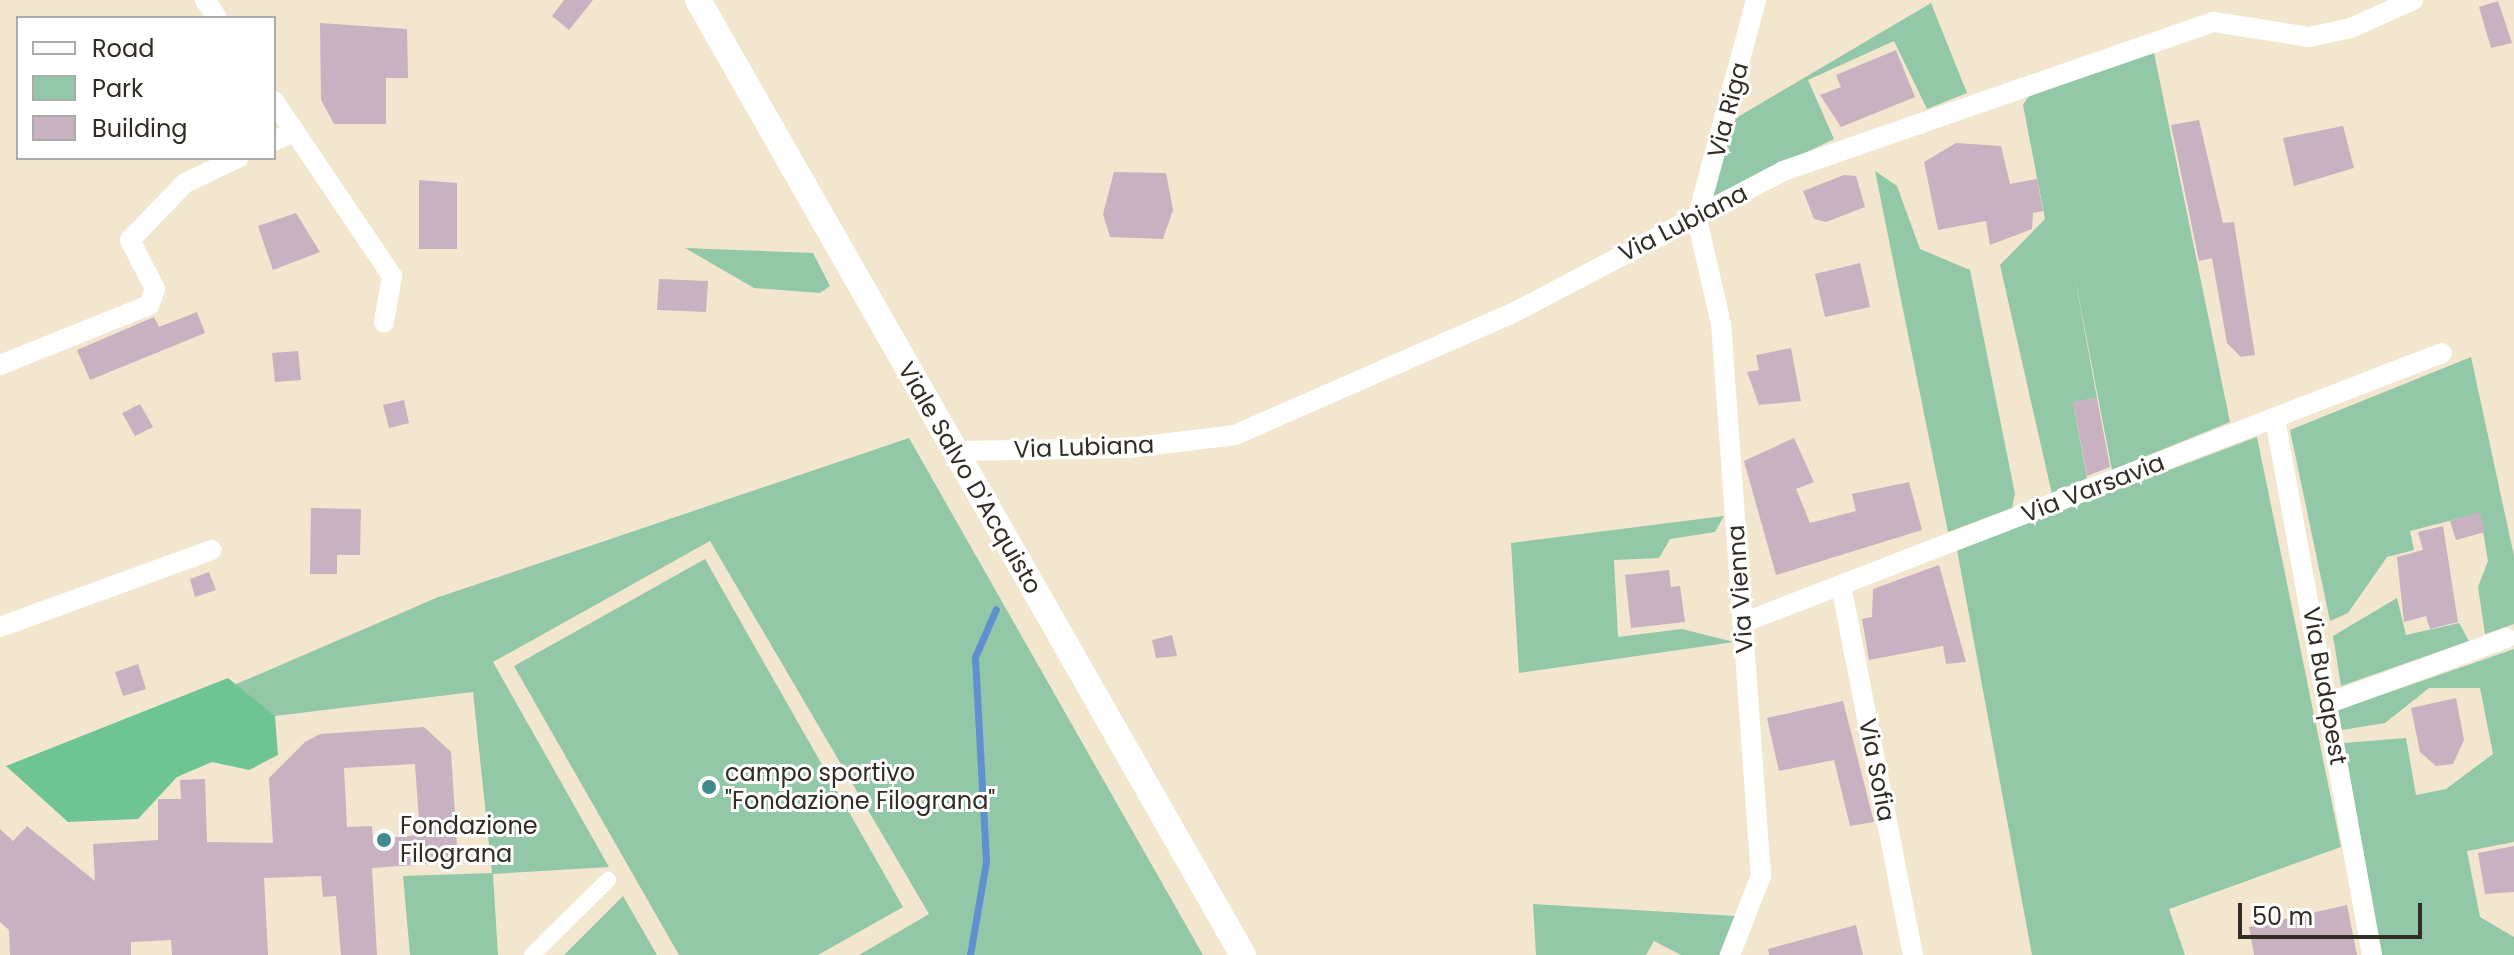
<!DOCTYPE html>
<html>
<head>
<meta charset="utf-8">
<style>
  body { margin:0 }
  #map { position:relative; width:2514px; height:955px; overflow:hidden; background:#f3e6ce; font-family:Poppins,sans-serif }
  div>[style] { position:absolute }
  .green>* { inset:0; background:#92c8a7 }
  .forest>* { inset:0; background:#6ec493 }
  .stream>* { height:7px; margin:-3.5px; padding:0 3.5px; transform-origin:3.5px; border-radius:3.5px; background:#5f90d0 }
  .building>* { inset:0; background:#c8b1c0 }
  .pedestrian>* { height:16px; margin:-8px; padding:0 8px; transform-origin:8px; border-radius:8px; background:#fff }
  .minor>* { height:20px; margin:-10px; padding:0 10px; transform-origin:10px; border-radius:10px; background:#fff }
  .tertiary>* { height:26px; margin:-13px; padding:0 13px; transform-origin:13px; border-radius:13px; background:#fff }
  .dots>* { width:22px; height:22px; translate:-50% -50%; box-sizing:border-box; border:4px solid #fff; border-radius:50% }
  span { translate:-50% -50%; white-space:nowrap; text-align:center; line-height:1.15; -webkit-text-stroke:6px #fff; paint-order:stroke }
  .street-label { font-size:24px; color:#322d24 }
  .poi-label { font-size:24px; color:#322d24 }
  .left { translate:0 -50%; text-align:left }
  .legend { position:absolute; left:16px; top:16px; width:260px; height:144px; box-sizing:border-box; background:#fff; border:2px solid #adaba7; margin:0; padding:10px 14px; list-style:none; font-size:24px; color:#322d24 }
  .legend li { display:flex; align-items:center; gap:16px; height:40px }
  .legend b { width:40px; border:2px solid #adaba7 }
  .scale { position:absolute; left:2238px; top:903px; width:184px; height:36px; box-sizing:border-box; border:4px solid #322d24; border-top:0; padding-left:10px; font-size:24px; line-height:28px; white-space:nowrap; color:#322d24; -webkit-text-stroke:6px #fff; paint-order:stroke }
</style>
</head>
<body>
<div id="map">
  <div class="green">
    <div style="clip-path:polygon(1931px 3px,1967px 93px,1927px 109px,1894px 41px,1808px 80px,1834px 139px,1711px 198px,1736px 118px)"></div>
    <div style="clip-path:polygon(2153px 48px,2230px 422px,2112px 470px,2073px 267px,2097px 398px,2073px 402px,2087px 478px,2052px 494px,2000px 265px,2045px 219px,2023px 105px,2030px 94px)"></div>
    <div style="clip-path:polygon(1875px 171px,1897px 186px,1920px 249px,1970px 270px,2015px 494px,2012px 508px,1948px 532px)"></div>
    <div style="clip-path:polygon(685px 248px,813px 253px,830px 286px,820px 293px,754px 288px)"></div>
    <div style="clip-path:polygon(2471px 357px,2514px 556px,2514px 624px,2485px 634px,2478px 587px,2488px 561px,2480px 513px,2410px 531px,2414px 550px,2387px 557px,2348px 613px,2330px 621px,2290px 430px)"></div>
    <div style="clip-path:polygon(2257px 437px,2341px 847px,2169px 909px,2185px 955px,2032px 955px,1957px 550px)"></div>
    <div style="clip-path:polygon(909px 438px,1203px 955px,859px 955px,929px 914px,710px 541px,493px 662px,609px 867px,493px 874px,498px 955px,410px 955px,403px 876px,492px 873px,473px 692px,275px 716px,234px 685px,436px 598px)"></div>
    <div style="clip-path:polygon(1724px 516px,1715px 532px,1670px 539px,1659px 558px,1614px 560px,1618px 637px,1682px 629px,1734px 642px,1519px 673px,1511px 543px)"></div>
    <div style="clip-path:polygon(705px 559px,903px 907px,818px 955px,679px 955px,514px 666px)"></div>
    <div style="clip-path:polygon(2397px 598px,2406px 635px,2459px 623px,2469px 641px,2341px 686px,2333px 636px)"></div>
    <div style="clip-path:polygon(2514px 649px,2514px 842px,2467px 851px,2480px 917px,2514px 937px,2514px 955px,2381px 955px,2344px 743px,2406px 738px,2416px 795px,2446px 789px,2493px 754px,2480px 688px,2429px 688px,2385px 723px,2342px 730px,2338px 710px)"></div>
    <div style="clip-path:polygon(623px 896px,657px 955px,564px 955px)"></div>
    <div style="clip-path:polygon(1533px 904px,1736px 916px,1719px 955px,1681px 955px,1654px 941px,1646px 955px,1536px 955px)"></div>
  </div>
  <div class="forest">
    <div style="clip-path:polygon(228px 678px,275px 716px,278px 755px,249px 770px,212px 762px,177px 777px,138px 819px,68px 822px,6px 766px)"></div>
  </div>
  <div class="stream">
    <div style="left:970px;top:955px;width:95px;rotate:-80.3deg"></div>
    <div style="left:986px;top:861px;width:204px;rotate:-93.1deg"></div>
    <div style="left:975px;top:657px;width:52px;rotate:-66.4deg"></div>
  </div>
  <div class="building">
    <div style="clip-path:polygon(564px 0,593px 0,569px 30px,552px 16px)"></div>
    <div style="clip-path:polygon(2498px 1px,2512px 43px,2491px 48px,2479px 7px)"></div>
    <div style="clip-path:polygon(320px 23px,407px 29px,408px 78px,386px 78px,386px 124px,334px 124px,321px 100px)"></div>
    <div style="clip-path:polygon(1896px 50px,1915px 97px,1841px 127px,1820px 95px,1841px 87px,1836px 75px)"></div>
    <div style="clip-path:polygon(2199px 120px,2223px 223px,2234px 222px,2255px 355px,2241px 357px,2227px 343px,2212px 258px,2199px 261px,2171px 125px)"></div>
    <div style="clip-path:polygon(2343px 126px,2354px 168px,2294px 186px,2283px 138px)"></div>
    <div style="clip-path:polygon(1956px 143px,2001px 146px,2010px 184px,2037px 179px,2043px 211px,2033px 213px,2032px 229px,1990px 245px,1986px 221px,1938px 230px,1924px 162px)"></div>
    <div style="clip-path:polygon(1114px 172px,1166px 173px,1173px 210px,1163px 239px,1110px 237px,1103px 214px)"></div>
    <div style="clip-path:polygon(1844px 175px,1856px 176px,1865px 207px,1826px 222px,1814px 219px,1803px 191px)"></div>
    <div style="clip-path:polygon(419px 180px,457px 183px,457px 249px,419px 249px)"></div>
    <div style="clip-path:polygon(296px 213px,320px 252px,273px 270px,258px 226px)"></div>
    <div style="clip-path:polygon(1860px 263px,1870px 307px,1825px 317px,1815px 274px)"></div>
    <div style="clip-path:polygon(659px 279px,708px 281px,706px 312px,657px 310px)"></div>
    <div style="clip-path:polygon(197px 312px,205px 333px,90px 380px,77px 350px,154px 317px,159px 327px)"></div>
    <div style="clip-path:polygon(1791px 348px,1801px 401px,1759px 405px,1747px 372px,1759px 370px,1756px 355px)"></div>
    <div style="clip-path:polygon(298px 351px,301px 380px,275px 382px,272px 353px)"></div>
    <div style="clip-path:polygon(2097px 398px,2110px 467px,2087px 476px,2073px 402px)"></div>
    <div style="clip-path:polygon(404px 400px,409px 423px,389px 428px,383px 405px)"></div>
    <div style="clip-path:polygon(140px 404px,153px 427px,135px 436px,122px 413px)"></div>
    <div style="clip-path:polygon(1794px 438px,1814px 482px,1796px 489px,1810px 523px,1856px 511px,1852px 494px,1909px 482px,1922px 530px,1776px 575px,1744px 461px)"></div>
    <div style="clip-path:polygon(311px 508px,361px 509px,360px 555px,337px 555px,337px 574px,310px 574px)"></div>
    <div style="clip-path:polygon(2480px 512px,2485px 532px,2456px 540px,2450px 521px)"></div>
    <div style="clip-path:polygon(2443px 526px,2458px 622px,2430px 629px,2426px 616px,2404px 622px,2397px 557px,2423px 550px,2418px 532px)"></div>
    <div style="clip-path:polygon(1939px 565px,1966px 662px,1946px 664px,1943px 646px,1869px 660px,1862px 619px,1872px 617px,1873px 589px)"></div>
    <div style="clip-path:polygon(1669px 570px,1671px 587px,1680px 586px,1685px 622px,1631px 628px,1625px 575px)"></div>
    <div style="clip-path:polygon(209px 572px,216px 590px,195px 597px,190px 579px)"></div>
    <div style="clip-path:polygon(1172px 635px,1177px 656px,1156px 658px,1152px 640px)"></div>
    <div style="clip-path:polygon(138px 664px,146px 689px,123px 696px,115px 672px)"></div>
    <div style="clip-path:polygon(2456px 698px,2464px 740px,2453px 764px,2436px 766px,2420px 752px,2411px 708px)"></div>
    <div style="clip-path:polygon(1843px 701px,1874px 822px,1850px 826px,1834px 760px,1779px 771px,1767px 718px)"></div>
    <div style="clip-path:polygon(evenodd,424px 727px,451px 752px,458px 862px,372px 868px,377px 955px,341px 955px,336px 896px,323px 897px,321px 876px,264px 878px,268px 955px,172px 955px,171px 940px,131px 942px,131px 955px,10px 955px,9px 930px,0 922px,0 829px,13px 841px,27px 826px,95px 881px,93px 844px,158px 840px,158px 799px,181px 799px,180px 780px,205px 779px,207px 842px,273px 843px,269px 778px,305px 742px,320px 734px,424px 727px,415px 764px,420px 835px,373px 839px,372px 826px,347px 827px,344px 768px,415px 764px)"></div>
    <div style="clip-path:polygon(2514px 846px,2514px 892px,2485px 894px,2478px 853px)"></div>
    <div style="clip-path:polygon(2347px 905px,2357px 955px,2254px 955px,2249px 927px)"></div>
    <div style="clip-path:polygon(1856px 925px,1863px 955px,1769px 955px,1768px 949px)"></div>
  </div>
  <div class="pedestrian">
    <div style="left:532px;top:955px;width:107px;rotate:-44.6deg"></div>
  </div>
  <div class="minor">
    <div style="left:205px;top:0;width:22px;rotate:56deg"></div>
    <div style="left:274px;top:101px;width:211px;rotate:56deg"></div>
    <div style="left:392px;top:276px;width:47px;rotate:99.9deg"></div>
    <div style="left:274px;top:141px;width:23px;rotate:-25deg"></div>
    <div style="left:0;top:365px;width:161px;rotate:-21.9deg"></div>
    <div style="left:149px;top:305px;width:17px;rotate:-69deg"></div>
    <div style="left:155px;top:289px;width:55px;rotate:-117deg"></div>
    <div style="left:130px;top:240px;width:79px;rotate:-46deg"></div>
    <div style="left:185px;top:183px;width:59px;rotate:-25.3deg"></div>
    <div style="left:2275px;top:418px;width:546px;rotate:79.76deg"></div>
    <div style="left:956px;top:451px;width:172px;rotate:-1deg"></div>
    <div style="left:1128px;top:448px;width:108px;rotate:-6.9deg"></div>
    <div style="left:1235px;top:435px;width:301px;rotate:-23.7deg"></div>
    <div style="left:1511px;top:314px;width:307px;rotate:-27.7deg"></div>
    <div style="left:1783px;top:171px;width:456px;rotate:-19.1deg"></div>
    <div style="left:2214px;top:22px;width:96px;rotate:9deg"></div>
    <div style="left:2309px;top:37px;width:43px;rotate:-12.1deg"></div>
    <div style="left:2351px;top:28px;width:68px;rotate:-24.3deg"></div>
    <div style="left:1841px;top:585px;width:377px;rotate:79deg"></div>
    <div style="left:1742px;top:623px;width:750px;rotate:-21.09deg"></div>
    <div style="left:0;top:627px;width:225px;rotate:-20deg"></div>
    <div style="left:2329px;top:703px;width:189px;rotate:-20.1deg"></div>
    <div style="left:1730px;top:955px;width:85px;rotate:-68.6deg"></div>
    <div style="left:1761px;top:876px;width:553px;rotate:-94.14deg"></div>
    <div style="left:1721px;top:324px;width:108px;rotate:-102.9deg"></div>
    <div style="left:1697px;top:219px;width:227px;rotate:-74.9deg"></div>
  </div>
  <div class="tertiary">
    <div style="left:698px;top:0;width:1100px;rotate:60.29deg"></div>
  </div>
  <div class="dots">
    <div style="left:709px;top:787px;background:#428a8d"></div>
    <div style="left:384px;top:840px;background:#428a8d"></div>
  </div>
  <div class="street-label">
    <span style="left:1728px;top:110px;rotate:-75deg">Via Riga</span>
    <span style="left:1683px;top:223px;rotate:-27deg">Via Lubiana</span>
    <span style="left:1084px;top:447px;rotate:-2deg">Via Lubiana</span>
    <span style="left:970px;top:478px;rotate:60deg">Viale Salvo D'Acquisto</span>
    <span style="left:2093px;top:488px;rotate:-21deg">Via Varsavia</span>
    <span style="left:1740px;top:589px;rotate:-94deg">Via Vienna</span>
    <span style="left:2325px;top:686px;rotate:80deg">Via Budapest</span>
    <span style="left:1877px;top:770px;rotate:79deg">Via Sofia</span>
  </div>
  <div class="poi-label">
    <span class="left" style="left:725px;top:787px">campo sportivo<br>"Fondazione Filograna"</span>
    <span class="left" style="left:400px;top:840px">Fondazione<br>Filograna</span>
  </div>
  <ul class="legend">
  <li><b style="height:10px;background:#fff"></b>Road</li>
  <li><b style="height:22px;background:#92c8a7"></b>Park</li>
  <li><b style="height:22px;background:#c8b1c0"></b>Building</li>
  </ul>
  <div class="scale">50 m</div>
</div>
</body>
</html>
